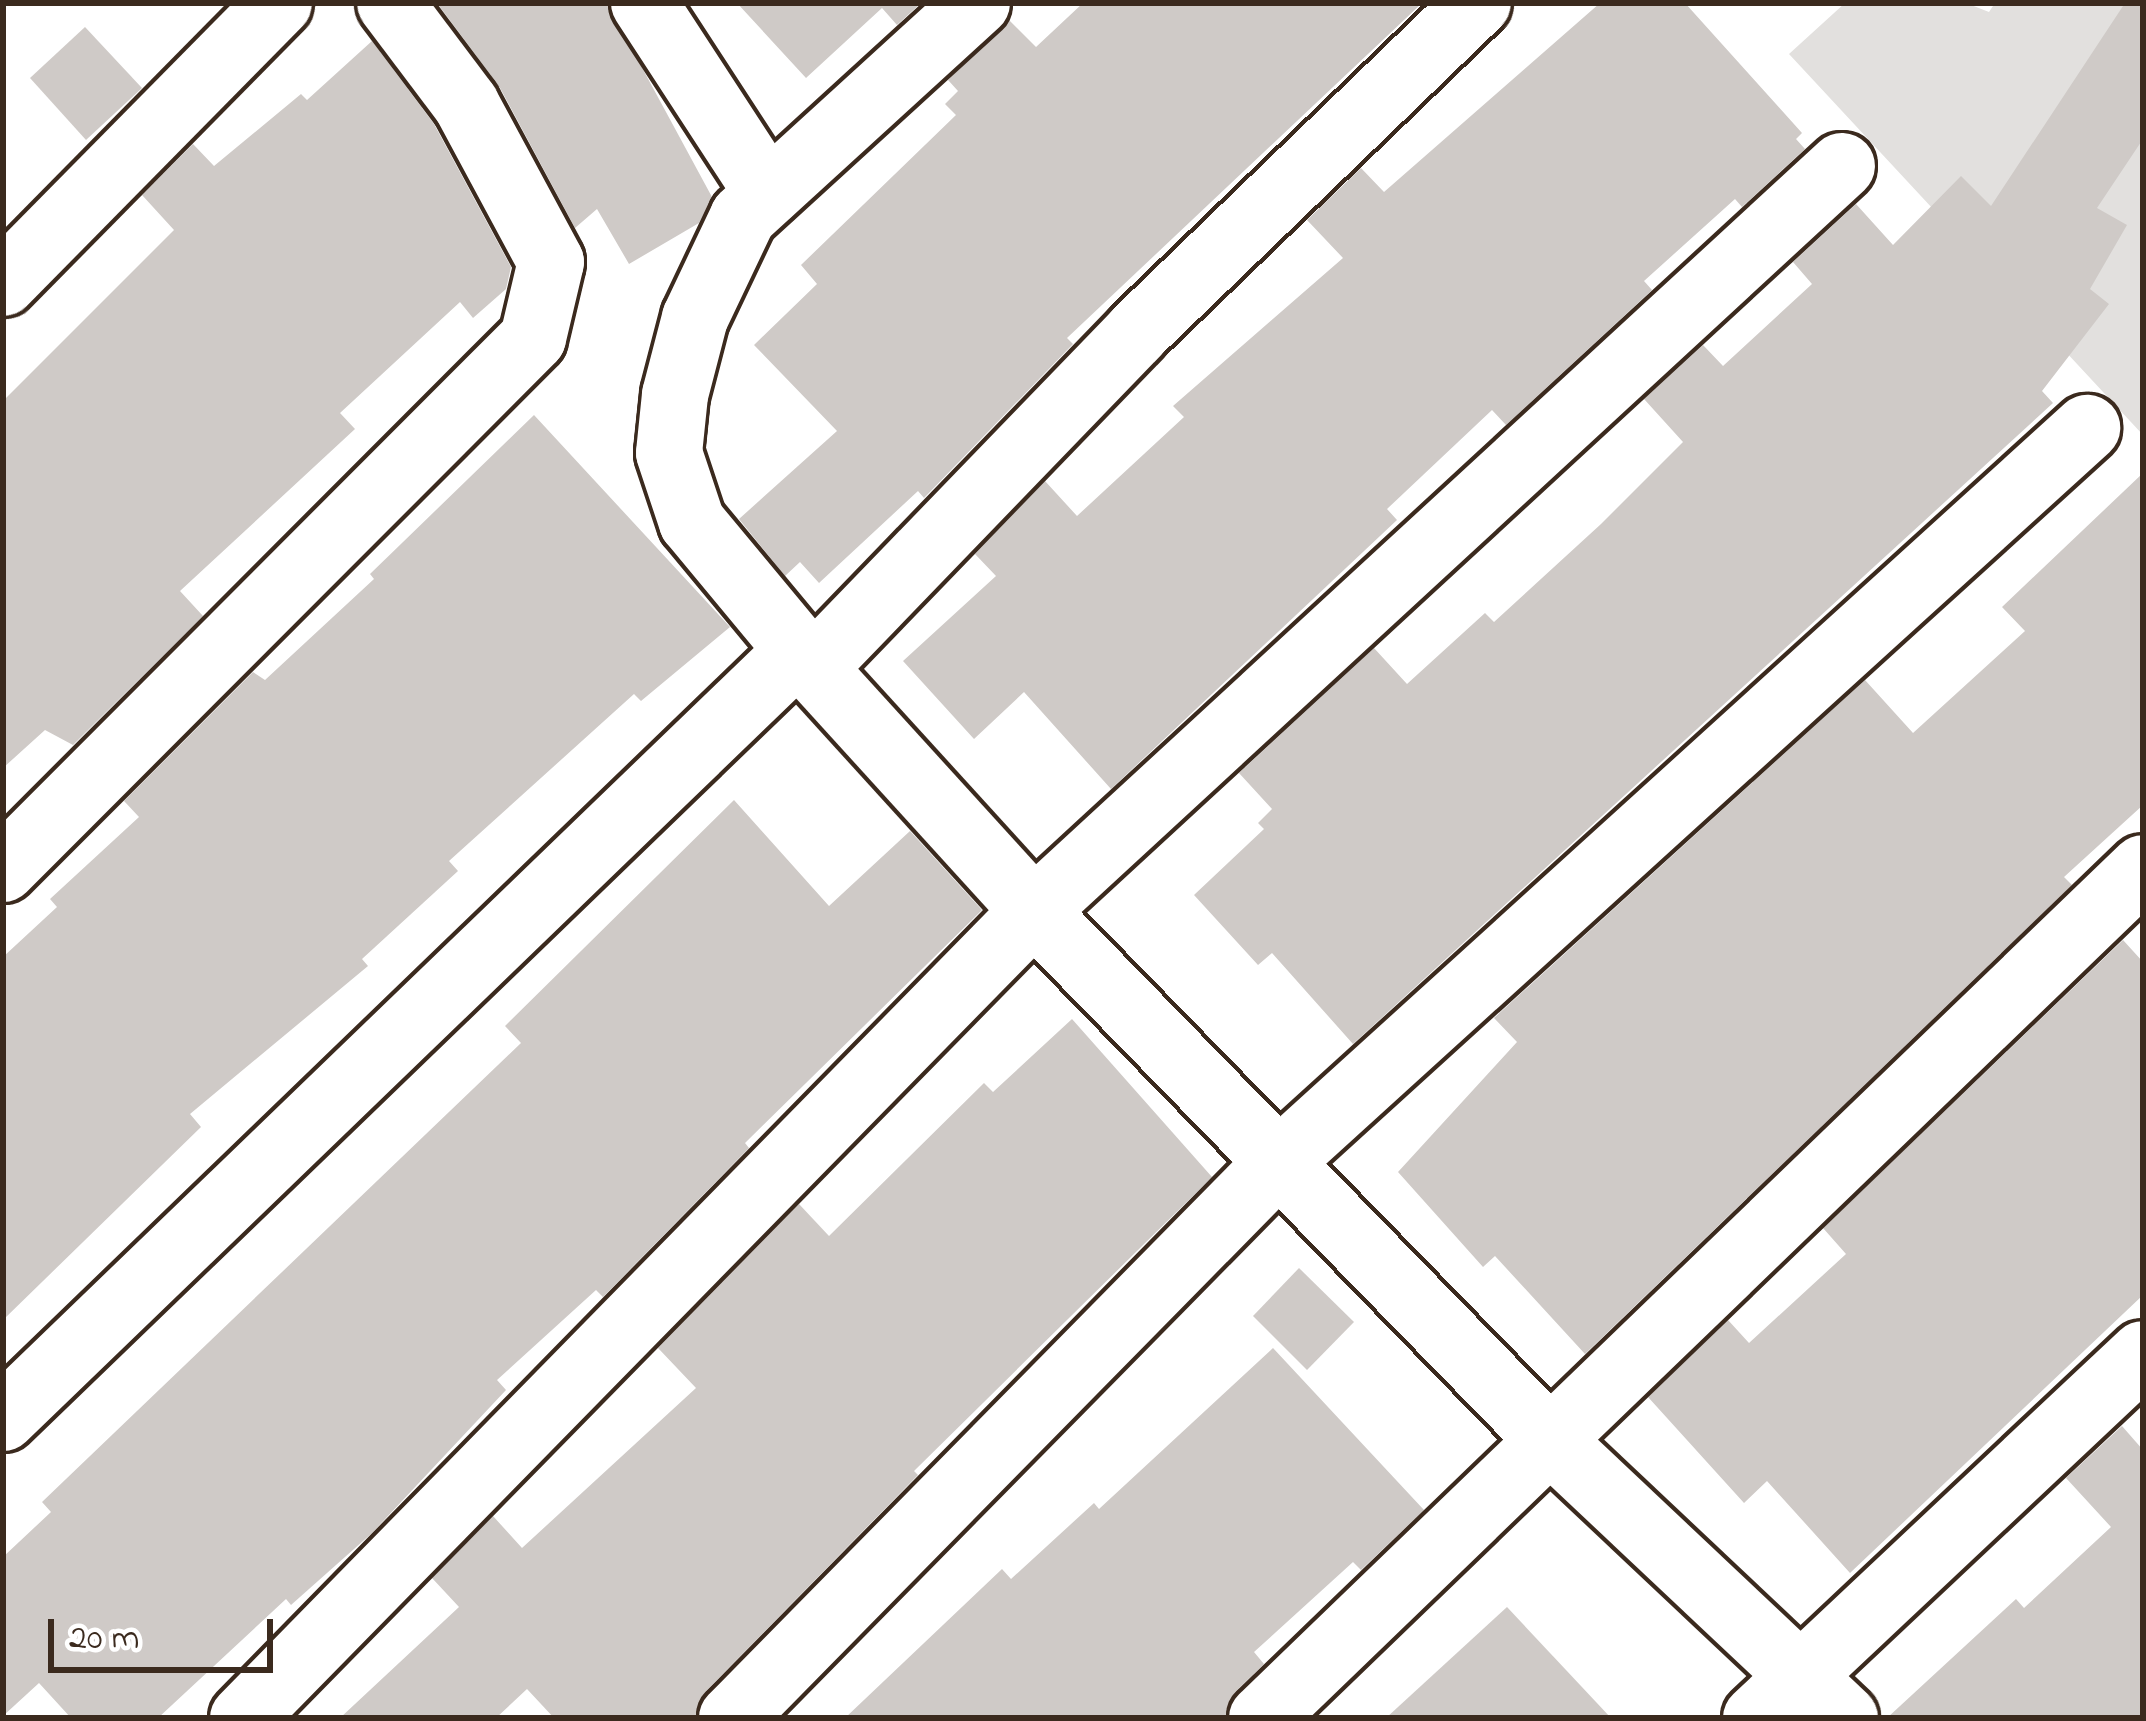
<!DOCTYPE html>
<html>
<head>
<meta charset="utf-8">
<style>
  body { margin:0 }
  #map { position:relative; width:2146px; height:1721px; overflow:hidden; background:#fff; font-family:"Indie Flower",sans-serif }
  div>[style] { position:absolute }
  .green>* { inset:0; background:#e2e0de }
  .building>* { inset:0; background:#cfcac7 }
  .roads { filter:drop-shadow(3px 0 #3b2a1e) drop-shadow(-3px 0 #3b2a1e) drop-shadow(0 3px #3b2a1e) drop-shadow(0 -3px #3b2a1e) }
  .minor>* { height:66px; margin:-33px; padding:0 33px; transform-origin:33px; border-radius:33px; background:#fff }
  span { translate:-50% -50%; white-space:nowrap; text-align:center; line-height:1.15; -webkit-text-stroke:12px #fff; paint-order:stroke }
  .frame { position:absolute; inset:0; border:6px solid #3b2a1e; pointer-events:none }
  .scale { position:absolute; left:48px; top:1619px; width:225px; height:54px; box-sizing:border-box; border:6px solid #3b2a1e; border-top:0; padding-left:15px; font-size:36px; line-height:42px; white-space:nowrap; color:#3b2a1e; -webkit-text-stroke:9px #fff; paint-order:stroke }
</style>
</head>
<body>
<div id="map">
  <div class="green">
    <div style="clip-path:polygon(1845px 3px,1966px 3px,1989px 12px,1995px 3px,2143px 3px,2143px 435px,1789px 54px)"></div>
  </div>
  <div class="building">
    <div style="clip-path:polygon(437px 3px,607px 3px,712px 197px,699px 223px,629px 264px,597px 209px,575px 228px,499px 86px)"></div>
    <div style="clip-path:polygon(737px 3px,921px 3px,897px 25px,882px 8px,806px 78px)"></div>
    <div style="clip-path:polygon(1083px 3px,1422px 3px,1067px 338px,1073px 344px,924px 498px,918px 491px,819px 583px,800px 562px,785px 576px,739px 519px,837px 431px,754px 345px,817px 284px,801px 265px,956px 115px,945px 104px,958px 91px,948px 80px,1009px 20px,1036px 47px)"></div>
    <div style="clip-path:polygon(1600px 3px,1685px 3px,1802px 133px,1796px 139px,1805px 149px,1742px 207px,1735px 199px,1644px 281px,1652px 290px,1506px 425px,1492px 410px,1387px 509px,1397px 520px,1111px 789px,1024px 692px,974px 739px,903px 661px,996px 576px,975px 554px,1045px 481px,1077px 516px,1184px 417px,1173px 406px,1343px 258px,1307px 220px,1361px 168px,1384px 192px)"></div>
    <div style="clip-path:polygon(2125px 3px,2143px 3px,2143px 139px,2097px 208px,2127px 225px,2090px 289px,2109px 304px,2042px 391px,2053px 403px,1353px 1044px,1272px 953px,1258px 965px,1194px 895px,1264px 829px,1258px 823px,1272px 809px,1239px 773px,1374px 648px,1407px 684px,1485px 613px,1494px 622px,1601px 524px,1683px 442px,1644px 399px,1703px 345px,1723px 366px,1812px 284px,1793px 262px,1856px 204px,1893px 245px,1961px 176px,1991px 206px)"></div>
    <div style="clip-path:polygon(85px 27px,142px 88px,86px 140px,30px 78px)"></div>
    <div style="clip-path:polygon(372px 41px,434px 124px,511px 267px,506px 289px,473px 318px,460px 302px,340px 413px,355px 429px,180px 591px,203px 616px,73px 745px,45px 730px,3px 768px,3px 401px,174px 230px,142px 195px,193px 144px,214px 166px,301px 94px,307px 100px)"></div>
    <div style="clip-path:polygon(534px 415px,730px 627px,641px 701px,634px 694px,449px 861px,458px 871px,362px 959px,368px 966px,190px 1114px,201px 1127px,3px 1320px,3px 957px,57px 907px,50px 899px,139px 817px,124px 801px,253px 672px,265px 680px,374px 579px,370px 574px)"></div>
    <div style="clip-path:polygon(2143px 473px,2143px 805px,2064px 877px,2072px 885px,1585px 1354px,1495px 1256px,1483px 1267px,1398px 1172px,1517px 1042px,1494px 1018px,1865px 680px,1913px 733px,2025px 631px,2002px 607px)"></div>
    <div style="clip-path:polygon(734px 800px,829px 906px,910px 831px,982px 910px,745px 1143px,749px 1148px,603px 1297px,596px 1290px,497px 1380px,506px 1390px,372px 1533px,291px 1605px,286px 1599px,158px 1718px,71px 1718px,39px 1683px,3px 1716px,3px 1557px,51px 1512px,42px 1502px,521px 1043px,505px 1026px)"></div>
    <div style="clip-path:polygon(2123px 940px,2143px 962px,2143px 1295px,1850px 1573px,1767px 1481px,1744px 1503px,1648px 1397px,1728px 1320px,1749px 1343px,1846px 1254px,1823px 1228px)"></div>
    <div style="clip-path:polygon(1072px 1019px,1212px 1177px,914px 1471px,918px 1475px,705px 1692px,696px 1718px,554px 1718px,527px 1689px,496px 1718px,340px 1718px,459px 1607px,432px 1578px,493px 1516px,522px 1548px,696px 1388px,658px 1348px,799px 1204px,829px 1236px,984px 1083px,993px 1092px)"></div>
    <div style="clip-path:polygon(1299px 1268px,1354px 1322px,1307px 1370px,1253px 1316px)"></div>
    <div style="clip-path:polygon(1273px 1348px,1424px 1510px,1361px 1570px,1353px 1562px,1254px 1652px,1264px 1664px,1235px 1692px,1226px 1718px,845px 1718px,1002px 1569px,1011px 1579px,1094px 1503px,1099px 1509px)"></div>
    <div style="clip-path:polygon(2122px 1426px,2143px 1450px,2143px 1718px,1887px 1718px,2016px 1599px,2024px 1608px,2111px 1527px,2066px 1478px)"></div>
    <div style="clip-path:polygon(1507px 1607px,1611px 1718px,1386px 1718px)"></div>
  </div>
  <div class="roads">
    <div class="minor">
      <div style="left:644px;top:3px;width:227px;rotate:56.9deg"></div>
      <div style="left:977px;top:3px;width:317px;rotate:137.6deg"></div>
      <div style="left:743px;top:217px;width:112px;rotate:115.4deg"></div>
      <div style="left:695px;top:318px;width:80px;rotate:104.6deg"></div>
      <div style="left:675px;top:395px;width:58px;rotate:95.9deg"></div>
      <div style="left:669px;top:453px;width:73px;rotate:71.6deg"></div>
      <div style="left:692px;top:522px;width:190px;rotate:50.3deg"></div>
      <div style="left:813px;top:668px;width:467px;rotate:-46deg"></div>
      <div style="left:1137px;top:332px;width:474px;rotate:-44deg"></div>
      <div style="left:3px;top:283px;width:393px;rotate:-45.4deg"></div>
      <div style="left:813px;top:668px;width:328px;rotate:47.7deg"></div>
      <div style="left:1034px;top:911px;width:736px;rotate:45.72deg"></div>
      <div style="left:1548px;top:1438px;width:408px;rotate:43.3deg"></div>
      <div style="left:3px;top:869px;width:750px;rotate:-45.05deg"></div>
      <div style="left:533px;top:338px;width:78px;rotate:-76.7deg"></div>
      <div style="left:551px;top:262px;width:179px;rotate:-118.3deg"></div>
      <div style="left:466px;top:104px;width:126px;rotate:-127deg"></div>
      <div style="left:3px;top:1418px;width:1099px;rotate:-43.97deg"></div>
      <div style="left:243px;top:1718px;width:1130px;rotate:-45.57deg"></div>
      <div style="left:1034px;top:911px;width:1099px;rotate:-42.68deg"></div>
      <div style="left:732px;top:1718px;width:780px;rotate:-45.47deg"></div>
      <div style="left:1279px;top:1162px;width:1092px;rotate:-42.25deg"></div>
      <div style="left:1262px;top:1718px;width:1224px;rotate:-43.97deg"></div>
      <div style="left:1756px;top:1718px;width:531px;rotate:-43.25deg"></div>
    </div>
  </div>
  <div class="frame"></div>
  <div class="scale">20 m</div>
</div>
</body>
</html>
